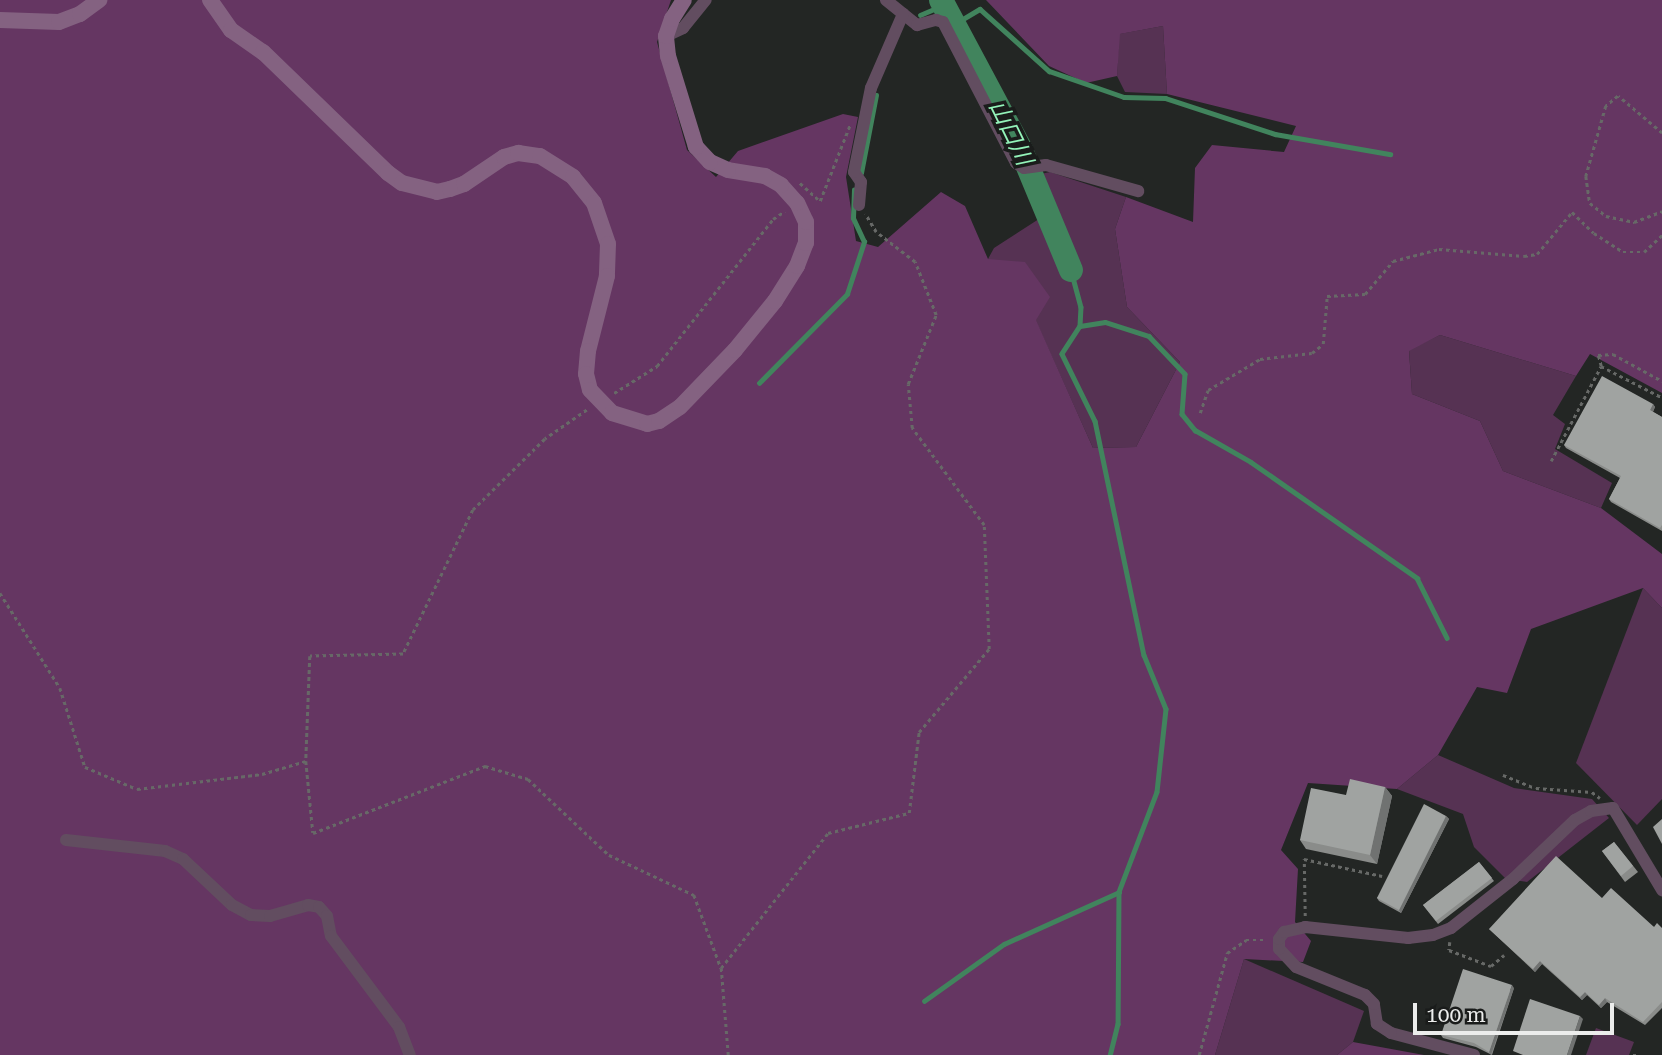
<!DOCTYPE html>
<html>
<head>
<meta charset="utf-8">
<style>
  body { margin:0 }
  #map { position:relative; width:1662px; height:1055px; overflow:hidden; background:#232624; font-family:"Roboto Serif","Noto Sans JP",serif }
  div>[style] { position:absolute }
  .green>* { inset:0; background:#563253 }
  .forest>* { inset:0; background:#653662 }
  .stream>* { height:4.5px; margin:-2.25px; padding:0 2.25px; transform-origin:2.25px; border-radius:2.25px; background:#41845d }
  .river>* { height:24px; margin:-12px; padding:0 12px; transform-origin:12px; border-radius:12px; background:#41845d }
  .path>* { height:2.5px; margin-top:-1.25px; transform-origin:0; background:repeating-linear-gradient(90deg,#676967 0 3.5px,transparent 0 7px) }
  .street>* { height:12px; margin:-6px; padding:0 6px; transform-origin:6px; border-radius:6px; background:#624d60 }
  .secondary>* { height:16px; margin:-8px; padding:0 8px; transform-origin:8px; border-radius:8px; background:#846281 }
  .wall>* { inset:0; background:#8a8c8a }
  .shaded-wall>* { inset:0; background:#707271 }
  .building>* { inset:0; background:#a0a3a1 }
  span { translate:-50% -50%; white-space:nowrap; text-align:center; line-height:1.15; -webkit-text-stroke:7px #1a1c1b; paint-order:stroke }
  .water-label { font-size:23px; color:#94f4ba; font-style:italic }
  .scale { position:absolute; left:1413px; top:1003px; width:201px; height:32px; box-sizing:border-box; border:4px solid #ecedec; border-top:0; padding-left:9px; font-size:21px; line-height:24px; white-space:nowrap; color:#ecedec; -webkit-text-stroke:5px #1a1c1b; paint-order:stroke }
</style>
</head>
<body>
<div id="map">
  <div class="green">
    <div style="clip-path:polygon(1163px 26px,1167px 94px,1125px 92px,1117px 76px,1119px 34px)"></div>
    <div style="clip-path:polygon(1050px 172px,1126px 197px,1115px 229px,1127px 307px,1180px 362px,1136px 447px,1093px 448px,1035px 319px,988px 259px,994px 248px,1042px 217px,1023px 178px)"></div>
    <div style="clip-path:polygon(1440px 335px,1576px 376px,1553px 415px,1565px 424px,1555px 449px,1612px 483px,1601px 508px,1503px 471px,1480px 421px,1412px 394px,1409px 350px)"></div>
    <div style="clip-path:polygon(1643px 588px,1662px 608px,1662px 799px,1637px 825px,1576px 763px)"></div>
    <div style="clip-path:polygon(1438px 755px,1514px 788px,1592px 799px,1609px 818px,1527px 882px,1506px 879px,1474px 847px,1463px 814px,1397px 789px)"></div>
    <div style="clip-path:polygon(1244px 959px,1364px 1011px,1353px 1042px,1337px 1055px,1215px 1055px)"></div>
    <div style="clip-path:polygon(1596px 1028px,1634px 1042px,1629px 1055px,1586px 1055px)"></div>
  </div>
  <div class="forest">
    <div style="clip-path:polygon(0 0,671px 0,657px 42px,687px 150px,716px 177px,738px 151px,843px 114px,858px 117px,846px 177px,856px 241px,878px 247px,941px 192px,965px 206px,988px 259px,1025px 262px,1050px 297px,1036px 320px,1093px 448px,1136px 447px,1180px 362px,1127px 307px,1115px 229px,1126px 197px,1193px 222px,1195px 168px,1212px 145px,1284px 152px,1296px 126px,1167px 94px,1163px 26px,1120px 34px,1117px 76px,1086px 83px,1049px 66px,986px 0,1662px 0,1662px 393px,1590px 354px,1576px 376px,1440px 335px,1409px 351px,1412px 394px,1480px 421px,1503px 471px,1601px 508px,1662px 554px,1662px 608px,1643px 588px,1531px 629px,1507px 693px,1477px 687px,1438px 755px,1397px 789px,1308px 783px,1281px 850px,1298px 869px,1295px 922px,1311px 941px,1303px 962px,1244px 959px,1215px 1055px,0 1055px)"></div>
    <div style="clip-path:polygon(1353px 1042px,1424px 1055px,1337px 1055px)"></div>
  </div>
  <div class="stream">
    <div style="left:920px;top:15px;width:25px;rotate:-23deg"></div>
    <div style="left:953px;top:25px;width:31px;rotate:-31deg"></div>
    <div style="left:980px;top:9px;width:93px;rotate:41.9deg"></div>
    <div style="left:1049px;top:71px;width:79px;rotate:19.1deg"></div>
    <div style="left:1124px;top:97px;width:41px;rotate:1.4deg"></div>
    <div style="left:1165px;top:98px;width:116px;rotate:18.1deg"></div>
    <div style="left:1275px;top:134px;width:117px;rotate:9.9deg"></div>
    <div style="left:861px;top:173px;width:79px;rotate:-79.1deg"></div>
    <div style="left:1071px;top:270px;width:38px;rotate:75deg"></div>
    <div style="left:1081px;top:307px;width:19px;rotate:93deg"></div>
    <div style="left:1080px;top:326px;width:33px;rotate:123deg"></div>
    <div style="left:1062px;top:354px;width:75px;rotate:63.8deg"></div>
    <div style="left:1095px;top:421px;width:239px;rotate:78.2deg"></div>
    <div style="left:1144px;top:655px;width:58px;rotate:67.8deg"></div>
    <div style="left:1166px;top:709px;width:83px;rotate:96.2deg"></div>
    <div style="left:1157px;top:792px;width:107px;rotate:110.8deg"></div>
    <div style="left:1119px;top:892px;width:132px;rotate:90.4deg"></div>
    <div style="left:1118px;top:1024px;width:32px;rotate:104deg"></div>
    <div style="left:1080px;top:326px;width:25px;rotate:-9deg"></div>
    <div style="left:1105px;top:322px;width:46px;rotate:17.7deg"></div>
    <div style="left:1149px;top:336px;width:52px;rotate:46.5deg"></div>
    <div style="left:1185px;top:374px;width:40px;rotate:94.3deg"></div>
    <div style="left:1182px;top:414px;width:21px;rotate:51deg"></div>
    <div style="left:1195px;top:430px;width:64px;rotate:29.7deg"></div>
    <div style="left:1251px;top:462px;width:203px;rotate:34.9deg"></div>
    <div style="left:1417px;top:578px;width:67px;rotate:63.4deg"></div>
    <div style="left:759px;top:383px;width:125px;rotate:-45.3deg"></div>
    <div style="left:847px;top:294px;width:55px;rotate:-71.9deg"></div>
    <div style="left:864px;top:242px;width:26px;rotate:-115deg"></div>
    <div style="left:853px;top:218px;width:28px;rotate:-88deg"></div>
    <div style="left:924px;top:1001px;width:98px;rotate:-35.5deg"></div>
    <div style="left:1004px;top:944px;width:126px;rotate:-24.3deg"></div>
  </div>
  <div class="river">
    <div style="left:941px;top:0;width:170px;rotate:61.9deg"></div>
    <div style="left:1021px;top:150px;width:130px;rotate:67.4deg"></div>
  </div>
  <div class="path">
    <div style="left:1662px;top:133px;width:57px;rotate:-139.9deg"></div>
    <div style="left:1618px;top:96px;width:16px;rotate:140deg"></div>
    <div style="left:1606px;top:106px;width:73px;rotate:105.9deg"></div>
    <div style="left:1586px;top:176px;width:27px;rotate:82deg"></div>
    <div style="left:1590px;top:203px;width:21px;rotate:39deg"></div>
    <div style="left:1606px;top:216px;width:29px;rotate:12deg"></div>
    <div style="left:1634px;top:222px;width:30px;rotate:-21deg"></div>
    <div style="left:800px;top:183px;width:27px;rotate:42deg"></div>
    <div style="left:820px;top:201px;width:82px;rotate:-68.5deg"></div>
    <div style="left:1601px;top:366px;width:11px;rotate:-105deg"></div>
    <div style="left:1598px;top:355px;width:15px;rotate:-4deg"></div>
    <div style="left:1613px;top:354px;width:56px;rotate:28.9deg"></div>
    <div style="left:614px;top:393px;width:51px;rotate:-32.1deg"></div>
    <div style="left:657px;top:366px;width:187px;rotate:-51.7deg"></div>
    <div style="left:773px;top:219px;width:14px;rotate:-34deg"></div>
    <div style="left:587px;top:410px;width:51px;rotate:145.4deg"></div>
    <div style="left:545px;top:439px;width:101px;rotate:135.4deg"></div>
    <div style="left:473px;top:510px;width:160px;rotate:115.9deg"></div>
    <div style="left:403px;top:654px;width:93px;rotate:178.8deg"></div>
    <div style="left:310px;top:656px;width:105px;rotate:92.2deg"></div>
    <div style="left:306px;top:761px;width:72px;rotate:84.4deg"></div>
    <div style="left:313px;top:833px;width:185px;rotate:-21.3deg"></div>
    <div style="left:485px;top:766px;width:45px;rotate:16.8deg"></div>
    <div style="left:528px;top:779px;width:111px;rotate:43.2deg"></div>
    <div style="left:609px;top:855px;width:94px;rotate:25.2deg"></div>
    <div style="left:694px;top:895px;width:78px;rotate:69.7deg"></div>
    <div style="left:1200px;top:413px;width:24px;rotate:-71deg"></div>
    <div style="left:1208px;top:390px;width:61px;rotate:-30.8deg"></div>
    <div style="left:1260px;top:359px;width:52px;rotate:-6.6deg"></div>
    <div style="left:1312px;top:353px;width:14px;rotate:-39deg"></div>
    <div style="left:1323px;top:344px;width:48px;rotate:-85.2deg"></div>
    <div style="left:1327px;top:296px;width:38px;rotate:-3deg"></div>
    <div style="left:1365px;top:294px;width:43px;rotate:-49.7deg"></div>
    <div style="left:1393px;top:261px;width:48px;rotate:-14.6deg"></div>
    <div style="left:1439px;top:249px;width:85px;rotate:4.7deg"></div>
    <div style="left:1524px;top:256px;width:13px;rotate:-9deg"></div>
    <div style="left:1537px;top:254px;width:55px;rotate:-50.2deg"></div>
    <div style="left:1572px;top:212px;width:30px;rotate:44deg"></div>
    <div style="left:1594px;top:233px;width:35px;rotate:33deg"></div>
    <div style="left:1623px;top:252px;width:21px"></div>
    <div style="left:1644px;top:252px;width:25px;rotate:-43deg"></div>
    <div style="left:1551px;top:461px;width:107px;rotate:-62.2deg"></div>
    <div style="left:1601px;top:366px;width:68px;rotate:27.3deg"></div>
    <div style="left:0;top:593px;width:112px;rotate:57.7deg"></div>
    <div style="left:60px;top:688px;width:83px;rotate:72.4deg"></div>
    <div style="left:85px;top:767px;width:56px;rotate:22.9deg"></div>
    <div style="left:137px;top:789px;width:126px;rotate:-6.8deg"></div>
    <div style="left:262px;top:774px;width:46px;rotate:-16.5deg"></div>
    <div style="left:1503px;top:775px;width:35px;rotate:22deg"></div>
    <div style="left:1536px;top:788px;width:56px;rotate:4.1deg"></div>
    <div style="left:1592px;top:792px;width:10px;rotate:37deg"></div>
    <div style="left:1305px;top:916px;width:57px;rotate:-91deg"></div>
    <div style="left:1304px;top:859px;width:80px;rotate:12.3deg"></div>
    <div style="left:1450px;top:942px;width:8px;rotate:97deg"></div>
    <div style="left:1449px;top:950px;width:45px;rotate:20.9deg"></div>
    <div style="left:1491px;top:966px;width:17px;rotate:-40deg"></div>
    <div style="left:728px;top:1055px;width:87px;rotate:-94.6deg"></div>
    <div style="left:721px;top:968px;width:172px;rotate:-51.6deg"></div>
    <div style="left:828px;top:833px;width:83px;rotate:-13.9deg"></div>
    <div style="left:909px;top:813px;width:82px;rotate:-83deg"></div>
    <div style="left:919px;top:732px;width:109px;rotate:-49.9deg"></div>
    <div style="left:989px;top:649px;width:124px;rotate:-92.3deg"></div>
    <div style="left:984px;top:525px;width:121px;rotate:-126.6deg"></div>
    <div style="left:912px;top:428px;width:44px;rotate:-95.2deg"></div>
    <div style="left:908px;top:384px;width:74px;rotate:-67.9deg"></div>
    <div style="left:936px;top:315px;width:57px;rotate:-111.6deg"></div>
    <div style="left:915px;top:262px;width:49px;rotate:-142.4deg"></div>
    <div style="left:876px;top:232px;width:21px;rotate:-121deg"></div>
    <div style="left:1199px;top:1055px;width:106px;rotate:-74.6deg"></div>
    <div style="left:1227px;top:953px;width:23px;rotate:-34deg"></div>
    <div style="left:1246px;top:940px;width:21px"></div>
    <div style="left:1633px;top:1055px;width:6px"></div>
  </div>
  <div class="street">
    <div style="left:886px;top:0;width:40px;rotate:39deg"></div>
    <div style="left:917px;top:25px;width:20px;rotate:-15deg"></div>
    <div style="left:936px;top:20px;width:7px;rotate:16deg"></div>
    <div style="left:943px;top:22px;width:159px;rotate:62.6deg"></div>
    <div style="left:1016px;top:163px;width:9px;rotate:32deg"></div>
    <div style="left:1024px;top:168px;width:22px;rotate:-8deg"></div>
    <div style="left:1046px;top:165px;width:96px;rotate:15.8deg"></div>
    <div style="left:666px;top:36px;width:19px;rotate:-25deg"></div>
    <div style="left:683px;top:28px;width:36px;rotate:-51deg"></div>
    <div style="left:859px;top:205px;width:23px;rotate:-85deg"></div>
    <div style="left:861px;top:182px;width:12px;rotate:-125deg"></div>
    <div style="left:854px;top:172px;width:86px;rotate:-78.6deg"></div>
    <div style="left:871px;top:88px;width:81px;rotate:-66.6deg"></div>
    <div style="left:66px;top:840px;width:100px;rotate:6.3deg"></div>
    <div style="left:165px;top:851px;width:20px;rotate:24deg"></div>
    <div style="left:183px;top:859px;width:67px;rotate:43.2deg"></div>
    <div style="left:232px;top:905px;width:21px;rotate:28deg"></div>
    <div style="left:251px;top:915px;width:19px;rotate:3deg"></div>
    <div style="left:270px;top:916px;width:40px;rotate:-16deg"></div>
    <div style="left:308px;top:905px;width:11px;rotate:10deg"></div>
    <div style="left:319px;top:907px;width:12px;rotate:48deg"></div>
    <div style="left:327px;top:916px;width:20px;rotate:79deg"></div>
    <div style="left:331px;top:936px;width:114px;rotate:53.2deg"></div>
    <div style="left:399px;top:1027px;width:30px;rotate:69deg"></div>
    <div style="left:1474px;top:1055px;width:86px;rotate:-165.2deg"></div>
    <div style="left:1391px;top:1033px;width:17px;rotate:-147deg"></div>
    <div style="left:1377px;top:1024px;width:20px;rotate:-99deg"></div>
    <div style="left:1374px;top:1004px;width:13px;rotate:-135deg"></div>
    <div style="left:1365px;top:995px;width:74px;rotate:-157.9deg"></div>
    <div style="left:1296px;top:967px;width:25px;rotate:-133deg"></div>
    <div style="left:1279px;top:949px;width:10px;rotate:-90deg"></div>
    <div style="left:1279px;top:939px;width:9px;rotate:-54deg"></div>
    <div style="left:1284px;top:932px;width:22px;rotate:-13deg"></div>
    <div style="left:1305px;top:927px;width:104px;rotate:6.1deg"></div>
    <div style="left:1408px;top:938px;width:25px;rotate:-7deg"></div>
    <div style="left:1433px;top:935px;width:19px;rotate:-21deg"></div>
    <div style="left:1451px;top:928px;width:79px;rotate:-38.3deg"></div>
    <div style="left:1513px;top:879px;width:86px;rotate:-43.6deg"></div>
    <div style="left:1575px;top:820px;width:18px;rotate:-29deg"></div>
    <div style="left:1591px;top:811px;width:22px;rotate:-8deg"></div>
    <div style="left:1613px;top:808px;width:96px;rotate:59.1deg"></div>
  </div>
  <div class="secondary">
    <div style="left:210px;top:0;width:37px;rotate:55deg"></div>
    <div style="left:231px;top:30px;width:39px;rotate:35deg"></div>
    <div style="left:263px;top:52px;width:174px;rotate:44.1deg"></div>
    <div style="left:388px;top:173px;width:17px;rotate:36deg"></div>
    <div style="left:402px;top:183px;width:36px;rotate:14deg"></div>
    <div style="left:437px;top:192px;width:13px;rotate:-13deg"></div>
    <div style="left:450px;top:189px;width:15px;rotate:-20deg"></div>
    <div style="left:464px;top:184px;width:48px;rotate:-34deg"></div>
    <div style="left:504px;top:157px;width:15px;rotate:-16deg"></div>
    <div style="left:518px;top:153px;width:22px;rotate:8deg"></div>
    <div style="left:540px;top:156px;width:39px;rotate:32deg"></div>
    <div style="left:573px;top:177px;width:33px;rotate:51deg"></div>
    <div style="left:594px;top:203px;width:43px;rotate:71.1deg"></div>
    <div style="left:608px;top:244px;width:32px;rotate:92deg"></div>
    <div style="left:607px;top:276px;width:77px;rotate:104.2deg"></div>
    <div style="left:588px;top:351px;width:23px;rotate:95deg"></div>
    <div style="left:586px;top:374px;width:16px;rotate:76deg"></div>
    <div style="left:590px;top:390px;width:32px;rotate:46deg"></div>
    <div style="left:612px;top:413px;width:37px;rotate:17deg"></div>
    <div style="left:647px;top:424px;width:12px;rotate:-14deg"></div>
    <div style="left:659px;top:421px;width:25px;rotate:-34deg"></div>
    <div style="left:680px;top:407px;width:79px;rotate:-46deg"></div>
    <div style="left:735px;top:350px;width:63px;rotate:-50.8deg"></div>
    <div style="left:775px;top:301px;width:41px;rotate:-57.8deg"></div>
    <div style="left:797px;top:266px;width:25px;rotate:-69deg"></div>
    <div style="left:806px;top:243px;width:21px;rotate:-90deg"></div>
    <div style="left:806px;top:222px;width:21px;rotate:-115deg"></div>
    <div style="left:797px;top:203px;width:24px;rotate:-132deg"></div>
    <div style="left:781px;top:185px;width:18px;rotate:-151deg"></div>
    <div style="left:765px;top:176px;width:37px;rotate:-171deg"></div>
    <div style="left:728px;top:170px;width:20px;rotate:-156deg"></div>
    <div style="left:710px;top:162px;width:21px;rotate:-133deg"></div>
    <div style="left:696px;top:147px;width:95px;rotate:-107.1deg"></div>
    <div style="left:668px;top:56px;width:20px;rotate:-96deg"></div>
    <div style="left:666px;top:36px;width:18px;rotate:-71deg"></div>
    <div style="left:672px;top:19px;width:22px;rotate:-58deg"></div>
    <div style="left:0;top:20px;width:59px;rotate:1.9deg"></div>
    <div style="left:59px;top:22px;width:22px;rotate:-21deg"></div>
    <div style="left:80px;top:14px;width:24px;rotate:-36deg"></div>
  </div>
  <div class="wall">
    <div style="clip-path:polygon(1653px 404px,1655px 407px,1653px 412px,1662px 417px,1662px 531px,1611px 502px,1609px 499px,1620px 478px,1566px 448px,1564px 445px)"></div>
    <div style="clip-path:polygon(1385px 787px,1392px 796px,1377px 864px,1306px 849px,1300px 840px,1346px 795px)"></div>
    <div style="clip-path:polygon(1446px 816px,1449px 819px,1401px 913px,1379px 901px,1377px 898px)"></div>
    <div style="clip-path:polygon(1614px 842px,1638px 872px,1625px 882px,1602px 851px)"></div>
    <div style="clip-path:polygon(1479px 862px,1494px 881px,1438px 924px,1423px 905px)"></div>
    <div style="clip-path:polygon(1602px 898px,1654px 927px,1662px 928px,1662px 1008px,1645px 1025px,1607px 1002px,1601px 1008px,1587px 995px,1582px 1000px,1542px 964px,1535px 972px,1489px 929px)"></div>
    <div style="clip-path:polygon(1514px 988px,1492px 1055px,1476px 1047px,1443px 1038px,1441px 1035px)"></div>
  </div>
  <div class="shaded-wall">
    <div style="clip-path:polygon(1653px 404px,1655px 407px,1652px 413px,1650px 410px)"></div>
    <div style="clip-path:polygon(1385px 787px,1392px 796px,1377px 864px,1370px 855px)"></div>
    <div style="clip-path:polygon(1446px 816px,1449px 819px,1401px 913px,1399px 910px)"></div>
    <div style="clip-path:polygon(1540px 961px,1542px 964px,1535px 972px,1533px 969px)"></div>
    <div style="clip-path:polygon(1512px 985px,1514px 988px,1491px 1055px,1489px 1052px)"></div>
    <div style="clip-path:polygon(1585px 992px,1587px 995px,1582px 1000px,1580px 997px)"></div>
    <div style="clip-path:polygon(1605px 998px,1607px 1002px,1601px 1008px,1599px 1005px)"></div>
    <div style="clip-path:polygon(1580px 1016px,1583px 1019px,1571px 1055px,1567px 1055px)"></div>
  </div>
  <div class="building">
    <div style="clip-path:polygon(1602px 376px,1653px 404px,1650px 410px,1662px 417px,1662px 525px,1660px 528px,1609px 499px,1621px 476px,1564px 445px)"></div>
    <div style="clip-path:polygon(1350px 779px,1385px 787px,1370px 855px,1300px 840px,1311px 788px,1346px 795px)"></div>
    <div style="clip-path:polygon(1424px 804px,1446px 816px,1399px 910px,1377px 898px)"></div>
    <div style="clip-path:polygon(1662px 819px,1662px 844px,1653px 827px)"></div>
    <div style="clip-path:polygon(1614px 842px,1633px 866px,1621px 876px,1602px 851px)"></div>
    <div style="clip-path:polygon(1556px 856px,1602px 898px,1611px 888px,1654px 927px,1657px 923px,1662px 928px,1662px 1002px,1643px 1022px,1605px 998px,1599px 1005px,1585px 992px,1580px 997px,1540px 961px,1533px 969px,1489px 929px)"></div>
    <div style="clip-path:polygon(1479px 862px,1492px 878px,1436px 921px,1423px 905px)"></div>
    <div style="clip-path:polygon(1463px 969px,1512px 985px,1489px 1052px,1474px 1043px,1441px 1035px)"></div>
    <div style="clip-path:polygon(1530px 999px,1580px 1016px,1567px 1055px,1523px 1055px,1513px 1051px)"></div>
  </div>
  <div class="water-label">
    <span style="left:1010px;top:133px;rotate:64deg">山口川</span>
  </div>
  <div class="scale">100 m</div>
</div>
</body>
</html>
